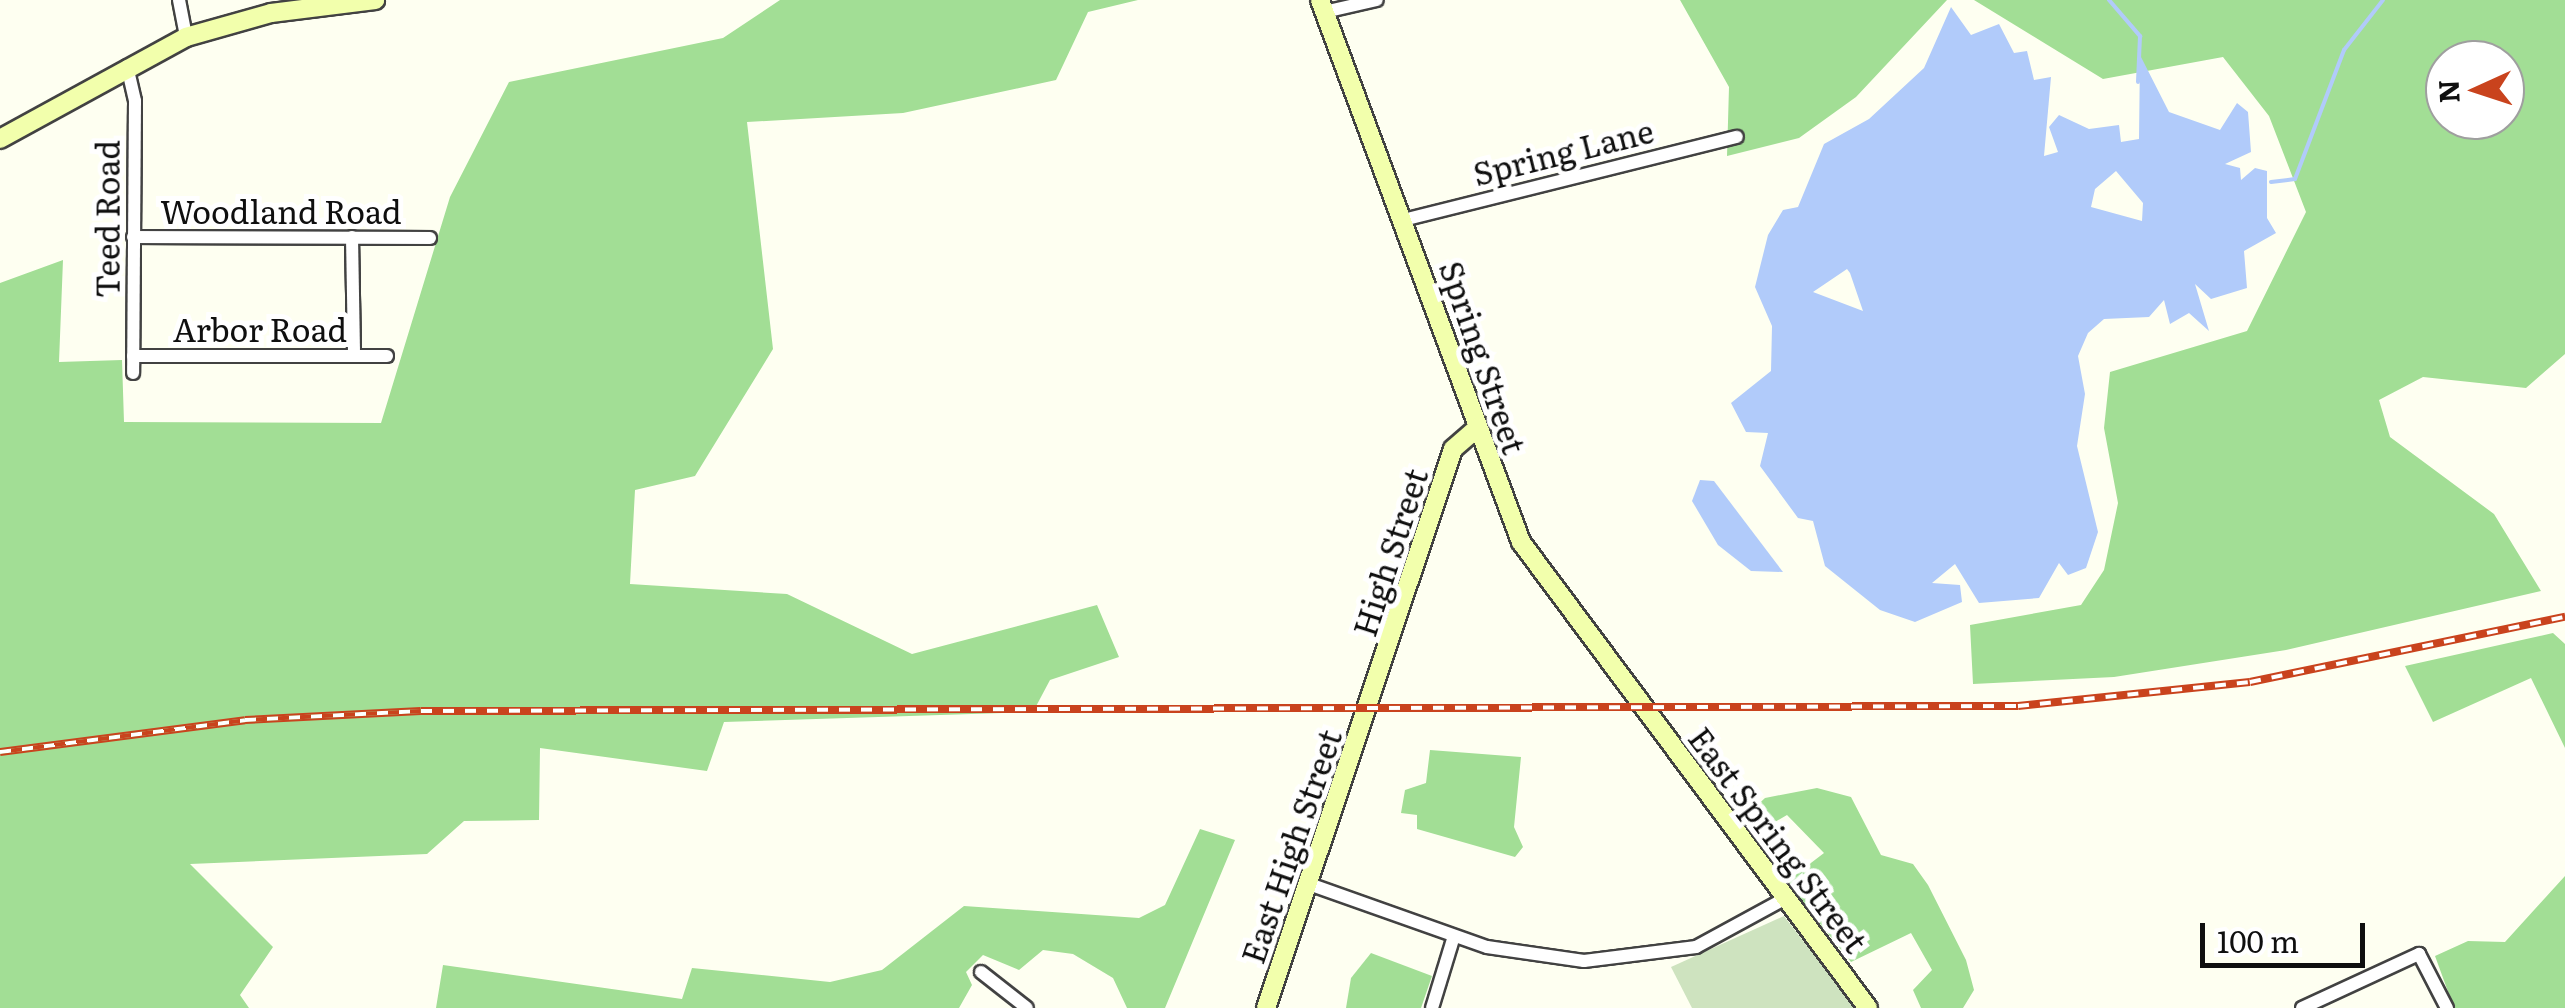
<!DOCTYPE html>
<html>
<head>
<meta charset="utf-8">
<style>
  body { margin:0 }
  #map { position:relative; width:2565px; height:1008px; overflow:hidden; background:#fefff1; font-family:Literata,serif }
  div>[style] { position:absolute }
  .forest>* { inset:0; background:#a2de95 }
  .cemetery>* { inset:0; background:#cee3bf }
  .water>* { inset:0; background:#b1cbfa }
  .stream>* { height:4px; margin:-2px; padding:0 2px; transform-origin:2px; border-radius:2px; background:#b1cbfa }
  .roads { filter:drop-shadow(2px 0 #424242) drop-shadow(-2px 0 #424242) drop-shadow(0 2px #424242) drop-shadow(0 -2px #424242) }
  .street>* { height:12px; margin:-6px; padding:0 6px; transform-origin:6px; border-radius:6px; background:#fff }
  .secondary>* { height:18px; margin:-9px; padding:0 9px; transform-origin:9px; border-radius:9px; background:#f2ffac }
  .rail>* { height:8px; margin-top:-4px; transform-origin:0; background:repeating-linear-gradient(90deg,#fff 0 11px,#c9431d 0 22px); box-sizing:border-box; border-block:2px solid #c9431d }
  span { translate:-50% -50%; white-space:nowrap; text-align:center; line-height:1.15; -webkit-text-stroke:10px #fff; paint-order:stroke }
  .street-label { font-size:32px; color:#0f0f0f }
  .north { position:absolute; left:2425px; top:40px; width:100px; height:100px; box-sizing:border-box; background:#fff; border:2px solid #9f9f9f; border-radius:50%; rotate:267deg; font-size:28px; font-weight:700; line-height:40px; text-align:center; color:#0f0f0f }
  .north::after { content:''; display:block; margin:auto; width:35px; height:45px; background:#c9431d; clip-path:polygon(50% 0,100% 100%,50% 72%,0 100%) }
  .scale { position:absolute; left:2200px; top:923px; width:165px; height:45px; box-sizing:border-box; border:5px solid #0f0f0f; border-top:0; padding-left:12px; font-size:30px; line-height:35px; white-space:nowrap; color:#0f0f0f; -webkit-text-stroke:8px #fff; paint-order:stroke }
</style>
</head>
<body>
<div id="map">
  <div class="forest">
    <div style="clip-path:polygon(780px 0,1138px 0,1088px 12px,1056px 80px,903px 113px,747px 122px,773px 349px,695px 476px,635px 490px,630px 584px,787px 594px,912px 654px,1097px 605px,1119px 657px,1050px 680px,1033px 712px,724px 722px,707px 771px,540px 748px,539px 820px,464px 821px,427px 854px,190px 864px,273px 947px,240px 995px,249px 1008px,0 1008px,0 283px,63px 260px,59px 362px,122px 360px,124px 422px,381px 423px,450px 197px,509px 82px,723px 38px)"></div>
    <div style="clip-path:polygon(1680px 0,1947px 0,1856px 97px,1799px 138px,1727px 156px,1729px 87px)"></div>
    <div style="clip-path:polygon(evenodd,1974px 0,2565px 0,2565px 354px,2526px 388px,2423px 377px,2379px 400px,2390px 437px,2494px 514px,2541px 591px,2286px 650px,2114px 677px,1973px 684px,1970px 625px,2081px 605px,2104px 570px,2118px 503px,2104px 428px,2110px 372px,2247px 331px,2306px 212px,2269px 116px,2223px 57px,2103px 79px,1974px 0,2445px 60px,2505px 60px,2505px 120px,2445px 120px,2445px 60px)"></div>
    <div style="clip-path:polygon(2553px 633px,2565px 644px,2565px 748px,2531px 678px,2433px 722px,2405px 666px)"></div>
    <div style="clip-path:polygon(1430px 750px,1521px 757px,1514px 827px,1523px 847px,1515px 857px,1417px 829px,1417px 815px,1401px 813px,1405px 790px,1426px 783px)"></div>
    <div style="clip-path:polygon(1817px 788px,1851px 797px,1881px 855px,1913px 864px,1928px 885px,1966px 960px,1974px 990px,1963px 1008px,1921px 1008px,1913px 990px,1932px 970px,1911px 933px,1851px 962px,1786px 882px,1824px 853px,1787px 815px,1752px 835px,1751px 811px,1765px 798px)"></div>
    <div style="clip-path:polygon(1200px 829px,1235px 840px,1165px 1008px,1127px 1008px,1113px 978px,1073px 954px,1043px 950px,1019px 970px,983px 955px,966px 972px,972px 985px,959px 1008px,436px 1008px,443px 965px,682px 999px,692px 968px,830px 982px,882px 970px,964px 906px,1139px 918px,1165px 905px)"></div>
    <div style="clip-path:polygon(2565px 876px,2565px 1008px,2454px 1008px,2435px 956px,2468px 941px,2505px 942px)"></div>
    <div style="clip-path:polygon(1371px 953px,1432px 976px,1421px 1008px,1346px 1008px,1351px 978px)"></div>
  </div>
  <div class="cemetery">
    <div style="clip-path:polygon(1784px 916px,1855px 1008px,1692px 1008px,1671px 967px)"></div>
  </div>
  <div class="water">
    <div style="clip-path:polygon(evenodd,1951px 7px,1971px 35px,1999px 24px,2014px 53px,2027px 51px,2034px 80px,2051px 77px,2044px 156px,2058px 152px,2049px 127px,2059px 115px,2089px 129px,2119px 125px,2121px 142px,2139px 139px,2140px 55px,2169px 112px,2220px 130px,2237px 103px,2248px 112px,2251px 152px,2225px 164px,2240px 168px,2241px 180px,2255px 168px,2267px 171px,2267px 218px,2276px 233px,2244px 251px,2247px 288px,2211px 299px,2195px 284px,2209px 331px,2189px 313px,2170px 324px,2164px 300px,2149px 317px,2104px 319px,2088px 333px,2078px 356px,2085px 394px,2077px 446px,2098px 532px,2086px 568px,2068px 575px,2059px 563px,2039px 598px,1979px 603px,1955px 564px,1932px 583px,1960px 585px,1962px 602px,1915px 622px,1880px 610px,1825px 566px,1813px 521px,1798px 518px,1760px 466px,1768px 433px,1746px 432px,1731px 403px,1771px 371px,1772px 326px,1755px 287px,1768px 235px,1783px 210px,1798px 207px,1824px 144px,1869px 119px,1924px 68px,1951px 7px,2116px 171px,2143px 203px,2142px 221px,2091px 207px,2095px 189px,2116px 171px,1951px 7px,1847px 269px,1850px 273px,1863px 311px,1813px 292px,1847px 269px)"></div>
    <div style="clip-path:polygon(1700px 480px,1714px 481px,1783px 572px,1751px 571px,1718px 545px,1692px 501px)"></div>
  </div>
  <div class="stream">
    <div style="left:2109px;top:0;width:48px;rotate:49.3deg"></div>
    <div style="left:2140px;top:36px;width:46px;rotate:92.5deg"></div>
    <div style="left:2271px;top:182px;width:24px;rotate:-7deg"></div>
    <div style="left:2295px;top:179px;width:138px;rotate:-69.2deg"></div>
    <div style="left:2344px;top:50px;width:63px;rotate:-52deg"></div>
  </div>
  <div class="roads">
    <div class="street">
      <div style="left:179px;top:0;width:38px;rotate:79deg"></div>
      <div style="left:1324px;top:12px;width:54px;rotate:-12.8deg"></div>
      <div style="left:127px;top:66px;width:36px;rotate:77deg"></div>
      <div style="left:135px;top:101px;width:272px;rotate:90.4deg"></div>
      <div style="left:1403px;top:220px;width:344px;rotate:-14deg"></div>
      <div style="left:133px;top:237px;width:297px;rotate:0.2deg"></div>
      <div style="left:352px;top:237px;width:119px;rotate:89deg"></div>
      <div style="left:133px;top:356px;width:254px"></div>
      <div style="left:1309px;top:884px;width:189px;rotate:19.5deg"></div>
      <div style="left:1487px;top:947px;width:98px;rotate:8.2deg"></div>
      <div style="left:1584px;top:961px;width:113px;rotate:-7.1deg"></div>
      <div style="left:1696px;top:947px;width:102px;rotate:-28.6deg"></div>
      <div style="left:981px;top:972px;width:58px;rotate:38deg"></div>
      <div style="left:1432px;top:1008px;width:75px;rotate:-73deg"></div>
      <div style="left:2302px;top:1008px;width:129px;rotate:-24.8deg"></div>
      <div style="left:2419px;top:954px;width:61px;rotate:62.6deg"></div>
    </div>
    <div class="secondary">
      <div style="left:1320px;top:0;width:578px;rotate:69.65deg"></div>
      <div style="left:1521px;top:542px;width:581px;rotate:53.33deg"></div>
      <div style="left:0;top:139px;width:212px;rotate:-28.7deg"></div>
      <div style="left:186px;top:37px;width:88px;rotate:-15.8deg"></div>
      <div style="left:271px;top:13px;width:105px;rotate:-7.1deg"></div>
      <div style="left:1266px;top:1008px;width:589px;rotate:-71.5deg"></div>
      <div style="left:1453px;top:449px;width:32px;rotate:-41deg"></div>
    </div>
  </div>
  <div class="rail">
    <div style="left:0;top:752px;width:247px;rotate:-7.4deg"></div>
    <div style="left:245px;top:720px;width:176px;rotate:-2.9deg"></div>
    <div style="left:421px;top:711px;width:1597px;rotate:-0.18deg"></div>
    <div style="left:2018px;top:706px;width:233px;rotate:-5.9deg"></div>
    <div style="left:2250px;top:682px;width:322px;rotate:-11.7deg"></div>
  </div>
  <div class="street-label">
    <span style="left:1563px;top:151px;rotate:-14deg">Spring Lane</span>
    <span style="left:281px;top:210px">Woodland Road</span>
    <span style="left:106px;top:219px;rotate:-90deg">Teed Road</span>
    <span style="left:260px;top:328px">Arbor Road</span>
    <span style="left:1484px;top:357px;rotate:71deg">Spring Street</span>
    <span style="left:1389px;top:552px;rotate:-72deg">High Street</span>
    <span style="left:1779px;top:839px;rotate:53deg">East Spring Street</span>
    <span style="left:1290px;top:846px;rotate:-71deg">East High Street</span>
  </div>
  <div class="north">N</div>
  <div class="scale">100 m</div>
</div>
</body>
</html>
